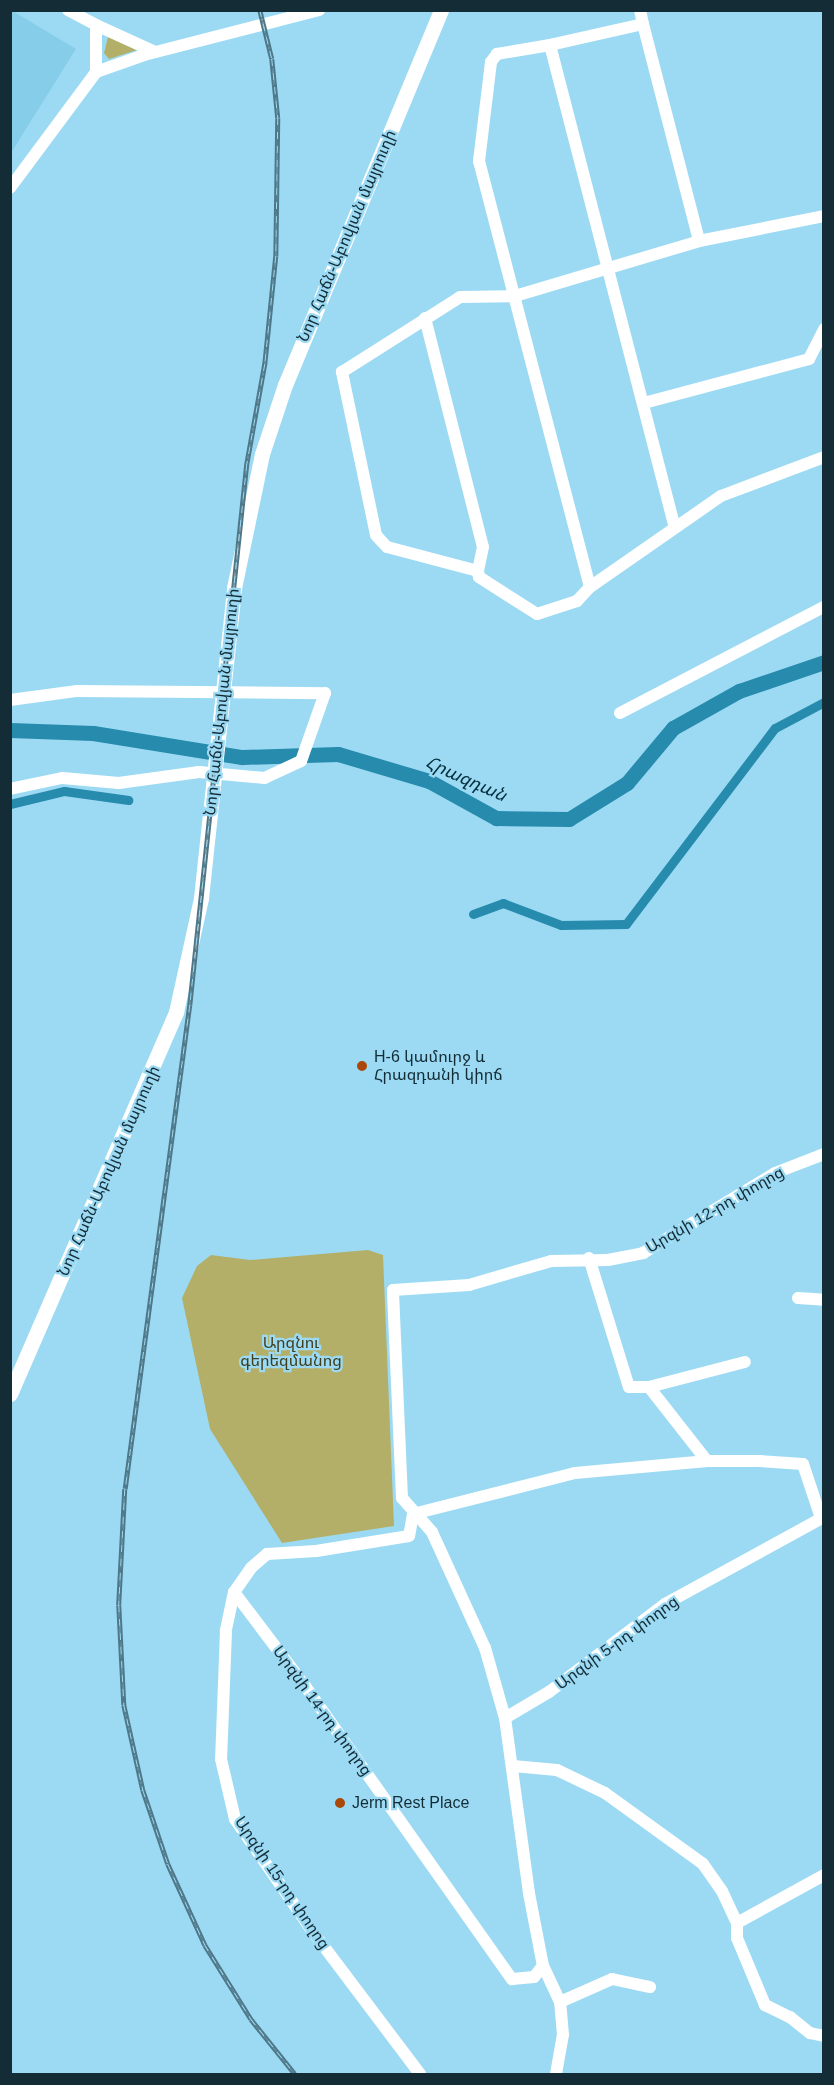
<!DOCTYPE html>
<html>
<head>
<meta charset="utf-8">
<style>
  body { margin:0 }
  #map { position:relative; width:834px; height:2085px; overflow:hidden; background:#9cdaf4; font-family:Helvetica,"Noto Sans Armenian",sans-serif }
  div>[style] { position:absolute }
  .built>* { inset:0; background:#86cdea }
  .green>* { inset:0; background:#b3af68 }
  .canal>* { height:9px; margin:-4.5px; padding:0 4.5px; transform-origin:4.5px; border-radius:4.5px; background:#278bad }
  .river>* { height:15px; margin:-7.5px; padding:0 7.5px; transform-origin:7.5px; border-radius:7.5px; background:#278bad }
  .minor>* { height:12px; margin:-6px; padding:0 6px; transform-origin:6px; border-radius:6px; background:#fff }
  .major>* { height:15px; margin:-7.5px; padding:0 7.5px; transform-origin:7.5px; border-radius:7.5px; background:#fff }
  .rail>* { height:4.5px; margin-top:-2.25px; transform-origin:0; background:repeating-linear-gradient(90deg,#9cdaf4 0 7px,#4e7788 0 14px); box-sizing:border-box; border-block:2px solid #4e7788 }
  .dots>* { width:16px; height:16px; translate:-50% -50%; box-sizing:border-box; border:3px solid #9cdaf4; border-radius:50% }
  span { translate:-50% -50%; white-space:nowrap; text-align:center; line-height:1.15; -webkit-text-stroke:4.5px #9cdaf4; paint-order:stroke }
  .street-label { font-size:16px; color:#132c36 }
  .poi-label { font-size:16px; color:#132c36 }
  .left { translate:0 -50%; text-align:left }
  .park-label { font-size:16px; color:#413e1c }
  .water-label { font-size:18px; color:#022f3e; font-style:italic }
  .frame { position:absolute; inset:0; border:12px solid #132c36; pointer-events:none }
</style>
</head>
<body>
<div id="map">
  <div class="built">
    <div style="clip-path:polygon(11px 10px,76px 49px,11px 153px,10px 11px)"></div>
  </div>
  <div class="green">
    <div style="clip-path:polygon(108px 37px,111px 38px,140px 49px,109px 59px,104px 53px)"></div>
    <div style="clip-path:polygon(368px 1250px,383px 1255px,394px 1526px,282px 1543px,210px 1429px,182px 1298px,197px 1266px,211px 1255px,250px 1260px)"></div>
  </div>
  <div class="canal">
    <div style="left:10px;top:804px;width:56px;rotate:-13.5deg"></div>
    <div style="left:64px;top:791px;width:65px;rotate:8deg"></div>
    <div style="left:473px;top:914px;width:32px;rotate:-20deg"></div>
    <div style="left:503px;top:903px;width:62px;rotate:20.8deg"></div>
    <div style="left:561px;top:925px;width:65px;rotate:-0.9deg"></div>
    <div style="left:626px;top:924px;width:246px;rotate:-52.8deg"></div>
    <div style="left:775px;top:728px;width:55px;rotate:-28deg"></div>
  </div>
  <div class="river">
    <div style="left:10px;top:730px;width:83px;rotate:2.1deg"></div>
    <div style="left:93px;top:733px;width:151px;rotate:9.2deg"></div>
    <div style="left:242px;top:757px;width:96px;rotate:-1.8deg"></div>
    <div style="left:338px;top:754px;width:95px;rotate:16.5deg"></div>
    <div style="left:429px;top:781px;width:77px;rotate:28.9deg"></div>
    <div style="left:496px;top:818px;width:73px;rotate:0.8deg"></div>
    <div style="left:569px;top:819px;width:68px;rotate:-31.8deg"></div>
    <div style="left:627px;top:783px;width:72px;rotate:-50.1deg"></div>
    <div style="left:673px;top:728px;width:76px;rotate:-29.3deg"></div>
    <div style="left:739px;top:691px;width:90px;rotate:-18.8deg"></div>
  </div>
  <div class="minor">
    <div style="left:68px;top:10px;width:32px;rotate:28deg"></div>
    <div style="left:640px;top:10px;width:14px;rotate:78deg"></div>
    <div style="left:643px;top:24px;width:95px;rotate:167.3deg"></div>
    <div style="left:550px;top:45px;width:496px;rotate:75.5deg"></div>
    <div style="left:643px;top:24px;width:224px;rotate:75.5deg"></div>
    <div style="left:550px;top:45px;width:54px;rotate:170.4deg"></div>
    <div style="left:497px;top:54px;width:10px;rotate:127deg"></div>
    <div style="left:491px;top:62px;width:100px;rotate:96.9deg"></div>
    <div style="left:479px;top:161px;width:440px;rotate:75.4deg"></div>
    <div style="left:590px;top:587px;width:160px;rotate:-34.8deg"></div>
    <div style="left:721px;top:496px;width:110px;rotate:-20.7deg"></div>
    <div style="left:96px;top:72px;width:47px;rotate:-90deg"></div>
    <div style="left:96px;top:25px;width:65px;rotate:24.6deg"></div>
    <div style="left:10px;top:188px;width:144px;rotate:-53.4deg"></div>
    <div style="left:96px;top:72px;width:51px;rotate:-19.5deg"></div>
    <div style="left:144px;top:55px;width:181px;rotate:-14.4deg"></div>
    <div style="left:425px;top:318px;width:236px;rotate:75.8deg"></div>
    <div style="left:483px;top:547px;width:25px;rotate:102deg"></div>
    <div style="left:644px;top:403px;width:171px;rotate:-14.9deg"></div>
    <div style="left:809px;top:359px;width:34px;rotate:-63deg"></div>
    <div style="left:590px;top:587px;width:19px;rotate:133deg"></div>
    <div style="left:577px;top:601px;width:42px;rotate:162deg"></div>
    <div style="left:537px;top:614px;width:69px;rotate:-147.5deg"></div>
    <div style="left:479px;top:577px;width:6px;rotate:-99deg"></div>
    <div style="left:478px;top:571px;width:94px;rotate:-165.2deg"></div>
    <div style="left:387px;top:547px;width:16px;rotate:-133deg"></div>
    <div style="left:376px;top:535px;width:167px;rotate:-101.8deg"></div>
    <div style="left:342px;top:372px;width:140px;rotate:-32.4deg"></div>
    <div style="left:460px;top:297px;width:55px;rotate:-1deg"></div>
    <div style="left:515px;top:296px;width:192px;rotate:-16.6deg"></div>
    <div style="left:699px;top:241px;width:127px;rotate:-11.3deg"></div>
    <div style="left:10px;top:700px;width:68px;rotate:-7.7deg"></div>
    <div style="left:77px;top:691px;width:248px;rotate:0.5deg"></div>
    <div style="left:325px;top:693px;width:72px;rotate:109.4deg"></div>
    <div style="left:301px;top:761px;width:40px;rotate:155deg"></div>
    <div style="left:265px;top:778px;width:66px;rotate:-174.8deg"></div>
    <div style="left:199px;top:772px;width:81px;rotate:172.2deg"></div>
    <div style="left:119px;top:783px;width:57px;rotate:-175deg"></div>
    <div style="left:62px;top:778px;width:53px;rotate:168.1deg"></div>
    <div style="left:620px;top:713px;width:230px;rotate:-27.5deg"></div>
    <div style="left:589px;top:1258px;width:135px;rotate:72.8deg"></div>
    <div style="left:629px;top:1387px;width:20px"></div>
    <div style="left:649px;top:1387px;width:94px;rotate:51.9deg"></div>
    <div style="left:798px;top:1298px;width:26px;rotate:4deg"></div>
    <div style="left:649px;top:1387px;width:99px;rotate:-14.6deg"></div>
    <div style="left:413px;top:1514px;width:22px;rotate:100deg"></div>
    <div style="left:409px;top:1536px;width:94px;rotate:170.8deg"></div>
    <div style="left:316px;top:1551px;width:49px;rotate:176.5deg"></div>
    <div style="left:267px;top:1554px;width:21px;rotate:139deg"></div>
    <div style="left:251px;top:1568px;width:29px;rotate:125deg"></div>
    <div style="left:234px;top:1592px;width:40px;rotate:102deg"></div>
    <div style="left:226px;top:1631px;width:128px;rotate:92.2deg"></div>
    <div style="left:221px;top:1759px;width:62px;rotate:76.9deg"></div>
    <div style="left:235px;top:1819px;width:137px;rotate:55.4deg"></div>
    <div style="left:313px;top:1932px;width:178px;rotate:53deg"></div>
    <div style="left:413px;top:1514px;width:167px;rotate:-14.2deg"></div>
    <div style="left:575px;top:1473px;width:133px;rotate:-5.2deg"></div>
    <div style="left:707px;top:1461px;width:53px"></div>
    <div style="left:760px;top:1461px;width:43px;rotate:4deg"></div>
    <div style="left:803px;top:1464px;width:57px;rotate:71.6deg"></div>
    <div style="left:234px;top:1592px;width:118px;rotate:52.9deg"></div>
    <div style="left:305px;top:1686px;width:359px;rotate:54.8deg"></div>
    <div style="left:512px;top:1979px;width:22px;rotate:-5deg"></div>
    <div style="left:534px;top:1977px;width:14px;rotate:-51deg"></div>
    <div style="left:505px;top:1718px;width:51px;rotate:-30.6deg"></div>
    <div style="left:549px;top:1692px;width:146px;rotate:-37.2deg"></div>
    <div style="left:665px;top:1604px;width:181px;rotate:-28.7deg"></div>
    <div style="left:513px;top:1766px;width:44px;rotate:5.2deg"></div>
    <div style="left:557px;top:1770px;width:53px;rotate:25.6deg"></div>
    <div style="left:605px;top:1793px;width:121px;rotate:35.9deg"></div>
    <div style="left:703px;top:1864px;width:33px;rotate:55deg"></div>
    <div style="left:722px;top:1891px;width:35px;rotate:65deg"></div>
    <div style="left:737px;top:1923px;width:15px;rotate:90deg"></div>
    <div style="left:737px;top:1938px;width:73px;rotate:67.3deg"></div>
    <div style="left:765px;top:2005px;width:28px;rotate:26deg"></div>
    <div style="left:790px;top:2017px;width:26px;rotate:39deg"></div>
    <div style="left:810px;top:2033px;width:14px;rotate:12deg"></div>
    <div style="left:737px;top:1923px;width:99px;rotate:-28.9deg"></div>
    <div style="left:560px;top:2002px;width:57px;rotate:-23.9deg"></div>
    <div style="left:612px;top:1979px;width:39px;rotate:12deg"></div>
    <div style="left:556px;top:2074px;width:40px;rotate:-80deg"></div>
    <div style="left:563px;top:2035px;width:33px;rotate:-95deg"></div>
    <div style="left:560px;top:2002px;width:40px;rotate:-115deg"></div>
    <div style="left:543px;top:1966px;width:74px;rotate:-100.9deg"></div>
    <div style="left:529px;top:1893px;width:177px;rotate:-97.8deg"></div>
    <div style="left:505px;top:1718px;width:73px;rotate:-105.9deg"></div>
    <div style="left:485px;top:1648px;width:128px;rotate:-114.6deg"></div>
    <div style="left:432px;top:1532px;width:45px;rotate:-131.4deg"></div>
    <div style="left:402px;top:1498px;width:208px;rotate:-92.5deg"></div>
    <div style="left:393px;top:1290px;width:76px;rotate:-3.8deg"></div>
    <div style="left:469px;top:1285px;width:85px;rotate:-16.3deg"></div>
    <div style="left:551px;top:1261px;width:57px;rotate:-1deg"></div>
    <div style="left:608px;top:1260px;width:36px;rotate:-11deg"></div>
    <div style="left:643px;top:1253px;width:154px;rotate:-31.2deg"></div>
    <div style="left:775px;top:1173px;width:53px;rotate:-21.2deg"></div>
  </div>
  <div class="major">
    <div style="left:10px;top:1394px;width:417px;rotate:-66.5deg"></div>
    <div style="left:176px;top:1012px;width:117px;rotate:-77.6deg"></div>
    <div style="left:201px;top:898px;width:312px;rotate:-83.9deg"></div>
    <div style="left:234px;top:588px;width:137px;rotate:-78.2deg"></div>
    <div style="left:262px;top:454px;width:73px;rotate:-71.6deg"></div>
    <div style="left:285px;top:385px;width:406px;rotate:-67.4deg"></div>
  </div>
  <div class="rail">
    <div style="left:260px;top:10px;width:50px;rotate:76.2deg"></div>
    <div style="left:272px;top:59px;width:59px;rotate:84.2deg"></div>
    <div style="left:278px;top:118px;width:138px;rotate:90.8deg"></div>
    <div style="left:276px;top:256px;width:109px;rotate:95.8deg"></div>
    <div style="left:265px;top:364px;width:102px;rotate:100.2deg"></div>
    <div style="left:247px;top:464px;width:544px;rotate:96.01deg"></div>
    <div style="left:190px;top:1005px;width:488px;rotate:97.6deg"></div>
    <div style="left:125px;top:1489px;width:116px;rotate:93deg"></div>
    <div style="left:119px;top:1605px;width:100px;rotate:87.1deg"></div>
    <div style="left:124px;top:1705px;width:87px;rotate:77.4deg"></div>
    <div style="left:143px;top:1790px;width:78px;rotate:71.3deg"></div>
    <div style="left:168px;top:1864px;width:89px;rotate:65.4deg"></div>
    <div style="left:205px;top:1945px;width:87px;rotate:58.1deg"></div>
    <div style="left:251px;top:2019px;width:70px;rotate:51.3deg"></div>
  </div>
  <div class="dots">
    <div style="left:362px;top:1066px;background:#aa480a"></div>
    <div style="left:340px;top:1803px;background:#aa480a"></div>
  </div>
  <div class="street-label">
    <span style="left:347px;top:236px;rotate:-67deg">Նոր Հաճն-Աբովյան մայրուղի</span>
    <span style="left:222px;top:702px;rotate:-84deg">Նոր Հաճն-Աբովյան մայրուղի</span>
    <span style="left:109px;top:1171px;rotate:-66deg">Նոր Հաճն-Աբովյան մայրուղի</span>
    <span style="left:715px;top:1210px;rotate:-30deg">Արզնի 12-րդ փողոց</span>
    <span style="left:617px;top:1643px;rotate:-36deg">Արզնի 5-րդ փողոց</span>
    <span style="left:322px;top:1711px;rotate:54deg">Արզնի 14-րդ փողոց</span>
    <span style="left:282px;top:1883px;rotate:56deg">Արզնի 15-րդ փողոց</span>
  </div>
  <div class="poi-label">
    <span class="left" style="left:374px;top:1066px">H-6 կամուրջ և<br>Հրազդանի կիրճ</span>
    <span class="left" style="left:352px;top:1803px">Jerm Rest Place</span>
  </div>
  <div class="park-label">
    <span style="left:291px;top:1352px">Արզնու<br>գերեզմանոց</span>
  </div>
  <div class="water-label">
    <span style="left:466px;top:779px;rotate:24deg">Հրազդան</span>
  </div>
  <div class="frame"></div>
</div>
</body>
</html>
